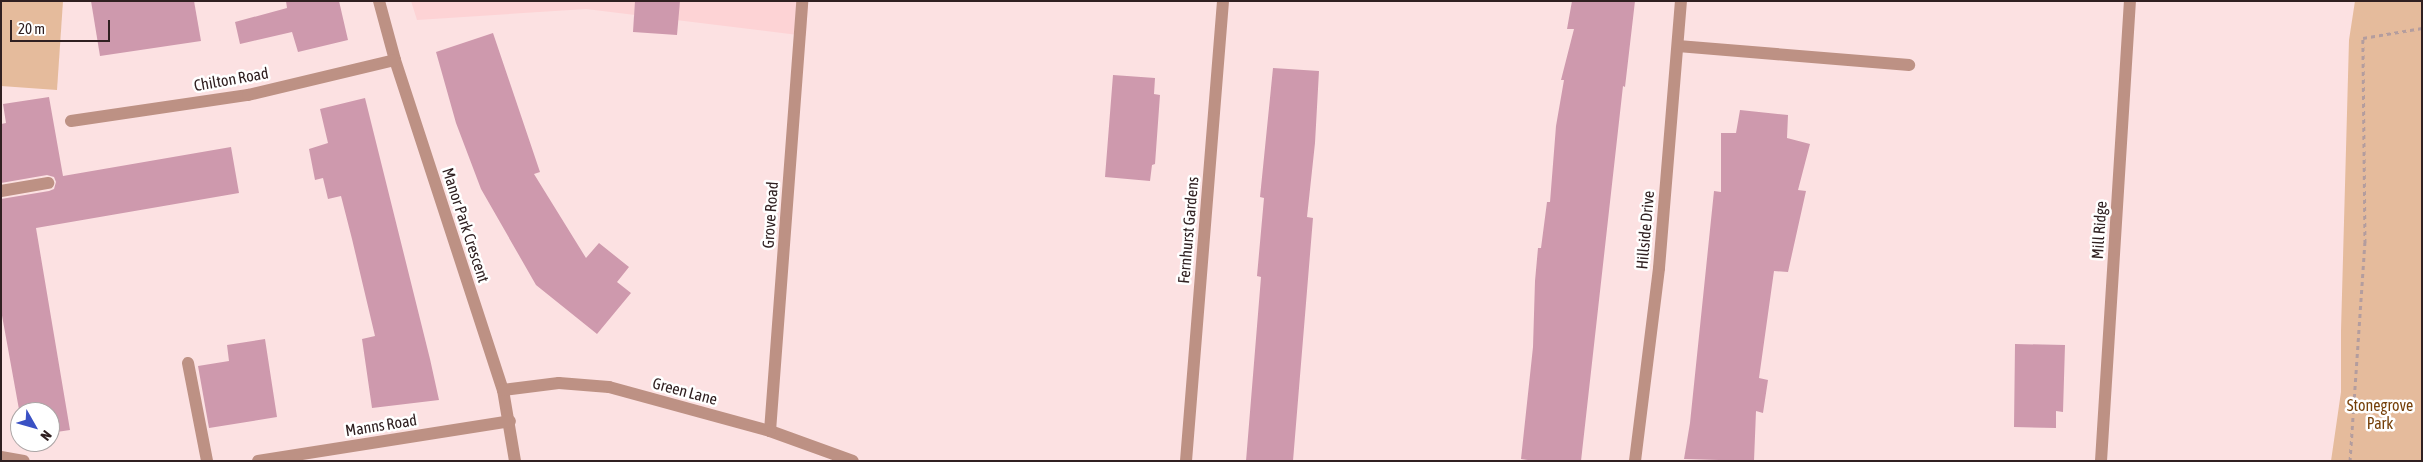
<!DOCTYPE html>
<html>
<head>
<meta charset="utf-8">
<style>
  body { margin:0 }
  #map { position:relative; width:2423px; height:462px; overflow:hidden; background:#fce1e2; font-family:"Asap Condensed",sans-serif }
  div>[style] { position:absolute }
  .built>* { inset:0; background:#fdd3d5 }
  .green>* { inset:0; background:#e5bb9c }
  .building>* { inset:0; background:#ce99ad }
  .path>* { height:3px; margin-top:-1.5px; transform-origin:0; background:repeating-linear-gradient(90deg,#b49d9e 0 4px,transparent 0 8px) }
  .service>* { height:12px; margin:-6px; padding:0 6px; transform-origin:6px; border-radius:6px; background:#bd9184 }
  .minor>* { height:12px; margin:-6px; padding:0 6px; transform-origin:6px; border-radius:6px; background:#bd9184 }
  span { translate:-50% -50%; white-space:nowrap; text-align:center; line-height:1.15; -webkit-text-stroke:5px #fff; paint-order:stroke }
  .street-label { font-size:16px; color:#302021 }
  .park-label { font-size:16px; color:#753f08 }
  .frame { position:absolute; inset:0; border:2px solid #302021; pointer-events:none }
  .north { position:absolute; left:10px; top:402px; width:50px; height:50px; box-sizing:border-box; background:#fff; border:1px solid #aca6a6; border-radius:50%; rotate:128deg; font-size:14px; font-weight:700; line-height:20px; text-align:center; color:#302021 }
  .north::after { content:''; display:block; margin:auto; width:18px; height:22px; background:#3a51c4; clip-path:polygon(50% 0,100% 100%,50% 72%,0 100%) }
  .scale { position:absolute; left:10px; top:20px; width:100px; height:22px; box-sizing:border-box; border:2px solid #302021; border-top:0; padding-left:6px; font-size:15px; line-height:18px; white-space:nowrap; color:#302021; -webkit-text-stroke:4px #fff; paint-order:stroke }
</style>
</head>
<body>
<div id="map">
  <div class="built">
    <div style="clip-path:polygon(411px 1px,808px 1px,806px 36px,586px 9px,417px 20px)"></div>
  </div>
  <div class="green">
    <div style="clip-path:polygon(1px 1px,63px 1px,57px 90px,1px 86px)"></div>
    <div style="clip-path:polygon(2355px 1px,2422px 1px,2422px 461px,2331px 461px,2341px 392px,2341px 331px,2349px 40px)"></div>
  </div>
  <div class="building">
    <div style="clip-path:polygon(91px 1px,194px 1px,201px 41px,100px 56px)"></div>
    <div style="clip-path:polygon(286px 1px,339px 1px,348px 40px,298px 52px,292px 32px,240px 44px,235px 22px,287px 8px)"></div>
    <div style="clip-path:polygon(635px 1px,680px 1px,677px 35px,633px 32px)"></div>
    <div style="clip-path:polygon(1572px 1px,1635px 1px,1625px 87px,1623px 86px,1581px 461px,1536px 461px,1521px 459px,1533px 347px,1535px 281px,1538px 248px,1541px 248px,1547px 202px,1550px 202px,1556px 126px,1564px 80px,1561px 80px,1574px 29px,1567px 29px)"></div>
    <div style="clip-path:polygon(493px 33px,540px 172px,534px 174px,586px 258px,599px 243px,629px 267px,617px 282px,631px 293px,597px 334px,536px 285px,481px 189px,456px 123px,436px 52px)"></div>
    <div style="clip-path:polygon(1273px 68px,1319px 71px,1315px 143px,1307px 217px,1313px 218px,1293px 461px,1246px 461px,1261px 277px,1257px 276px,1264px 198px,1260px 197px)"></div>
    <div style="clip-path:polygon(1113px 75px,1155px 78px,1154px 94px,1160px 95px,1155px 164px,1152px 165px,1150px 181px,1105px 177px)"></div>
    <div style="clip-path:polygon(49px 97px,63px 176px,231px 147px,239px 193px,36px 228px,70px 430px,50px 433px,50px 412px,20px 412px,20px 415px,1px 310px,1px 199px,49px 191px,54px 189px,56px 182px,54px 177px,47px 175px,1px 183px,1px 124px,6px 123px,3px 104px)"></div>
    <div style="clip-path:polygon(365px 98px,430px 359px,439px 400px,372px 408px,362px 339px,375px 336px,352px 239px,341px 196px,328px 199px,323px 178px,315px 180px,309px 149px,328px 143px,320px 109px)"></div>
    <div style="clip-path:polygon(1740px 110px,1788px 115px,1787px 138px,1810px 144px,1798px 190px,1806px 191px,1788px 272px,1774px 271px,1759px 378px,1768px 380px,1763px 413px,1756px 411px,1754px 461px,1684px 459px,1690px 423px,1714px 191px,1721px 192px,1721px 133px,1736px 133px)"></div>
    <div style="clip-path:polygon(265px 339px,277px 417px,209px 428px,198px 366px,229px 361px,227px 345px)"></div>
    <div style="clip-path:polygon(2015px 344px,2065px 345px,2063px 412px,2056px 411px,2056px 428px,2014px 427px)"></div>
  </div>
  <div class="path">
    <div style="left:2350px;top:461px;width:219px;rotate:-86.1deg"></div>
    <div style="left:2365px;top:243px;width:205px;rotate:-90.6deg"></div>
    <div style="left:2363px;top:38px;width:60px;rotate:-9.6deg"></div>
  </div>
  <div class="service">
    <div style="left:1678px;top:46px;width:232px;rotate:4.7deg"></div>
    <div style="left:188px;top:363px;width:100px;rotate:79deg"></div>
  </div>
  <div class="minor">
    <div style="left:379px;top:1px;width:61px;rotate:74.8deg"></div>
    <div style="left:395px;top:60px;width:347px;rotate:71.9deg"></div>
    <div style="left:503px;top:390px;width:72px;rotate:80.4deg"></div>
    <div style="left:71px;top:121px;width:179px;rotate:-8.4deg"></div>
    <div style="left:248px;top:95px;width:151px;rotate:-13.4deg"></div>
    <div style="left:1px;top:191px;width:48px;rotate:-9.7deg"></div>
    <div style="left:503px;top:390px;width:56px;rotate:-7.1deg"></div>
    <div style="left:559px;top:383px;width:50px;rotate:4.6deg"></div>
    <div style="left:609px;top:387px;width:167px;rotate:15.3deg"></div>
    <div style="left:770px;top:431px;width:88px;rotate:19.9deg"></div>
    <div style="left:770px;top:431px;width:431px;rotate:-85.7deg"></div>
    <div style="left:1px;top:457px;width:23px;rotate:10deg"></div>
    <div style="left:258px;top:461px;width:255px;rotate:-9deg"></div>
    <div style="left:1186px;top:461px;width:461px;rotate:-85.4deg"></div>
    <div style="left:1635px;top:461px;width:194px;rotate:-82.9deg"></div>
    <div style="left:1659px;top:268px;width:268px;rotate:-85.3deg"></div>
    <div style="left:2101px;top:461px;width:461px;rotate:-86.4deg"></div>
  </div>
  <div class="street-label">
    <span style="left:231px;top:79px;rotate:-10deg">Chilton Road</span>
    <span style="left:770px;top:215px;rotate:-86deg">Grove Road</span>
    <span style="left:466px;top:225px;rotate:72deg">Manor Park Crescent</span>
    <span style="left:1188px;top:230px;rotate:-85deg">Fernhurst Gardens</span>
    <span style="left:1645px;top:230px;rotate:-85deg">Hillside Drive</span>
    <span style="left:2099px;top:230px;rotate:-86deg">Mill Ridge</span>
    <span style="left:685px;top:391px;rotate:15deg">Green Lane</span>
    <span style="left:381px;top:425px;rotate:-9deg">Manns Road</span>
  </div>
  <div class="park-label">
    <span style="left:2380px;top:414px">Stonegrove<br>Park</span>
  </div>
  <div class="frame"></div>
  <div class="north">N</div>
  <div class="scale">20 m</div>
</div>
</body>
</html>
